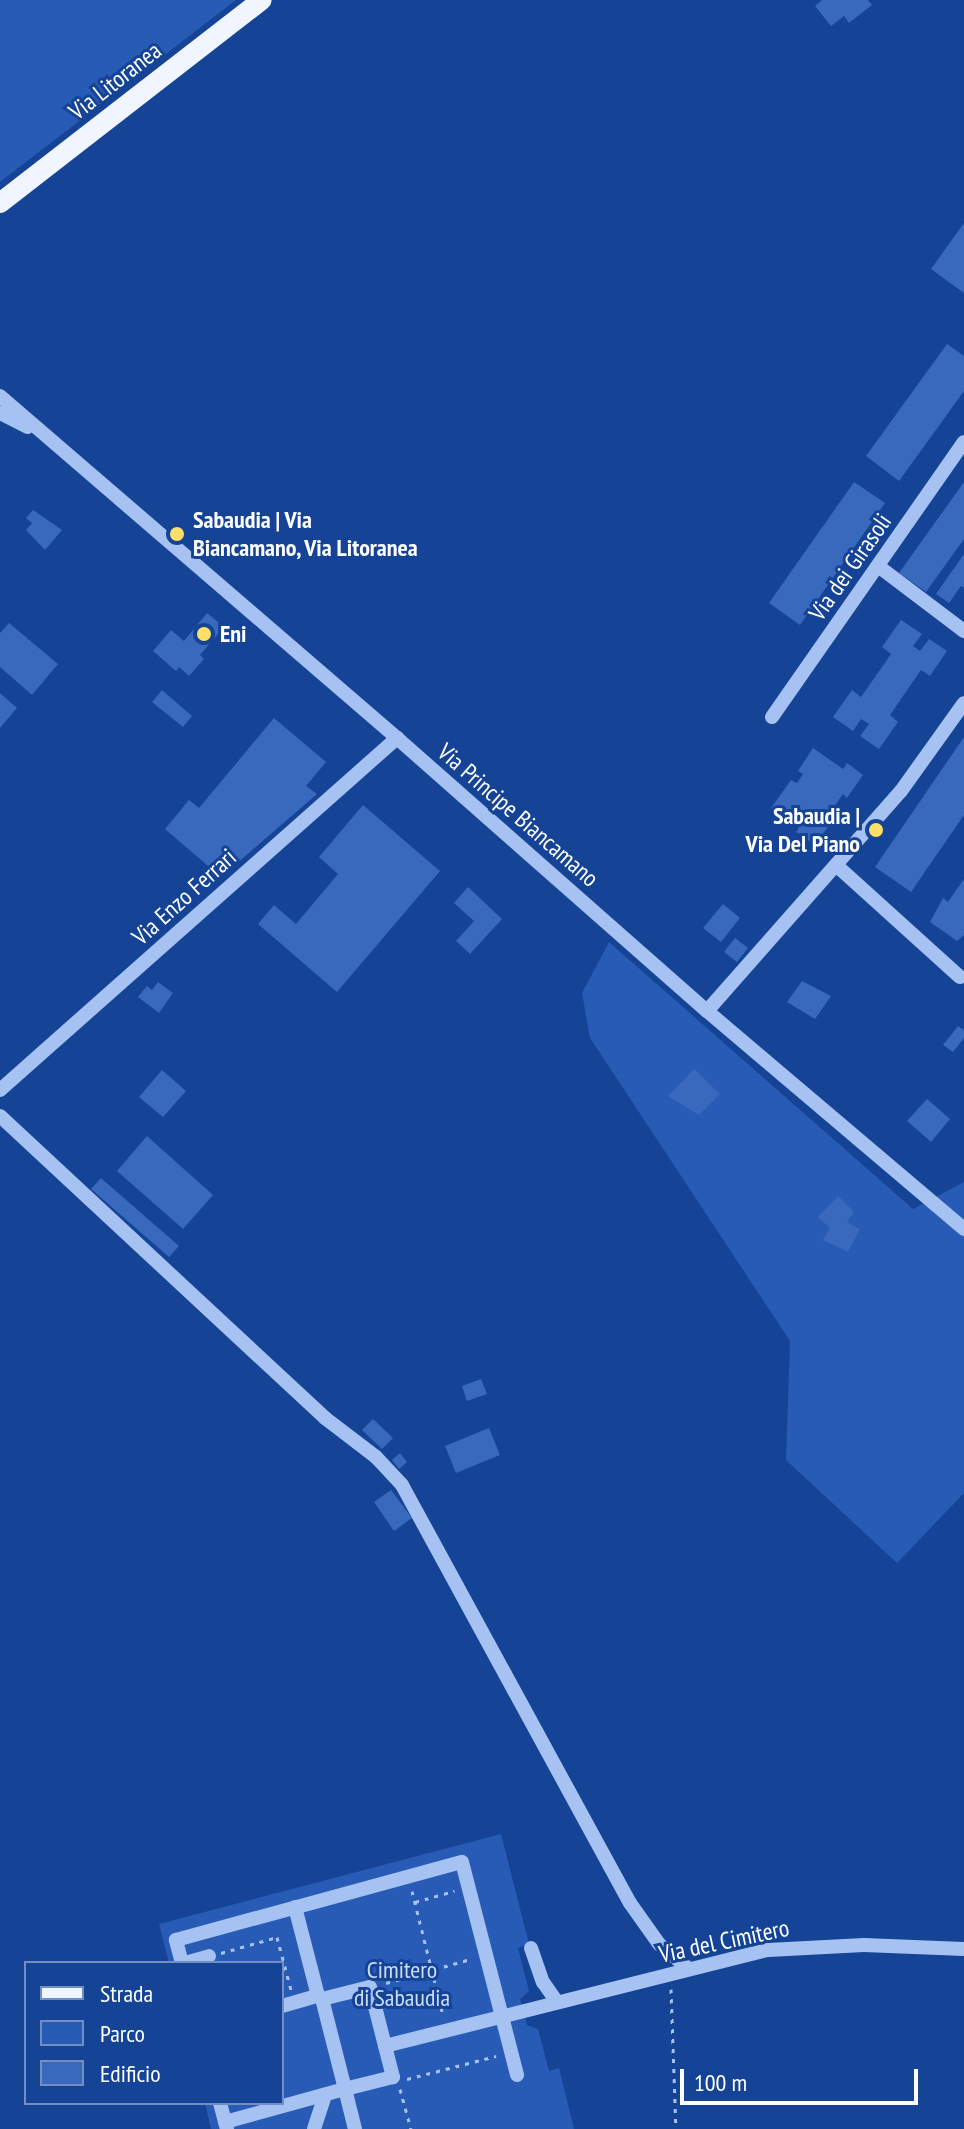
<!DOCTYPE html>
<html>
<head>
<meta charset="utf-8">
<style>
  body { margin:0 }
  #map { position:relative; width:964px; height:2129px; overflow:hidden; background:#154396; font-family:"PT Sans Narrow",sans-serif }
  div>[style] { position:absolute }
  .green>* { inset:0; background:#285bb5 }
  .building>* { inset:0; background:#3969bc }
  .path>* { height:3px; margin-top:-1.5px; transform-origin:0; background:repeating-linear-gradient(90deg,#a6c2f2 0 4px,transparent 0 10px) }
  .minor>* { height:14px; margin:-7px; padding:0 7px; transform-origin:7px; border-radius:7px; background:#a6c2f2 }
  .major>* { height:20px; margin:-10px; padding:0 10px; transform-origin:10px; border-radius:10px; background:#f0f5ff }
  .dots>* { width:22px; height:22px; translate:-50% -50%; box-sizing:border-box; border:4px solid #154396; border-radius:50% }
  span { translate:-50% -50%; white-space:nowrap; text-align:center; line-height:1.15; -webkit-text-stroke:6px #154396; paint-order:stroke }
  .street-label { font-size:24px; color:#fff }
  .poi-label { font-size:24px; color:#fff; font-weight:700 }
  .left { translate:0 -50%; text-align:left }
  .right { translate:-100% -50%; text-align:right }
  .park-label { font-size:24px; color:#cddffc }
  .legend { position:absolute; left:24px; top:1961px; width:260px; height:144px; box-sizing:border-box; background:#154396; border:2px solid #738ec0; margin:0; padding:10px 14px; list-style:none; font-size:24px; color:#fff }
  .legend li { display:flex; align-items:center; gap:16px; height:40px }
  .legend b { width:40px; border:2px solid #738ec0 }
  .scale { position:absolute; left:680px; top:2069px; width:238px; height:36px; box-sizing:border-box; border:4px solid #fff; border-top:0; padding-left:10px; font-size:24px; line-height:28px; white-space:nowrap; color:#fff; -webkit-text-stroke:6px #154396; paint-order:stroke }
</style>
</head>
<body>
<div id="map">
  <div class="green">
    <div style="clip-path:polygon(0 0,236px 0,0 182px)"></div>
    <div style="clip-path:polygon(609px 942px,913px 1209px,964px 1182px,964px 1493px,897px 1563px,786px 1460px,790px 1341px,590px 1038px,582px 993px)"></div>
    <div style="clip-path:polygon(501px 1834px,529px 1944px,518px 1948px,529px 1991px,520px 1999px,527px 2025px,538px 2029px,549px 2071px,559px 2068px,574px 2129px,211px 2129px,205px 2103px,282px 2103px,282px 1963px,169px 1963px,159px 1924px)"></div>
  </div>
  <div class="building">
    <div style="clip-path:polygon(822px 0,868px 0,872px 5px,849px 23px,844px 16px,831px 26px,815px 6px)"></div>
    <div style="clip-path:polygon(964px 223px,964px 293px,931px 269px)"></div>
    <div style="clip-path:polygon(947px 344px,964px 356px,964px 391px,899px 481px,866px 456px)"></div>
    <div style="clip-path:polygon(854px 482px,885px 503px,800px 625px,769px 603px)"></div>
    <div style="clip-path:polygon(964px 482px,964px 539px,926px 592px,899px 573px)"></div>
    <div style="clip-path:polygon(33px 510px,62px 530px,45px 550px,26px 530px,32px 523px,26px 518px)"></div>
    <div style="clip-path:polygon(964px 554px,964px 588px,961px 586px,949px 603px,936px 594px)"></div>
    <div style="clip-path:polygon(207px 613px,224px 627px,200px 655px,204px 659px,189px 676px,179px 667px,176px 671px,153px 651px,171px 630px,184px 641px)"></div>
    <div style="clip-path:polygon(901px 620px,922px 634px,913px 646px,920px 651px,929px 639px,947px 651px,930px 676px,921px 670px,890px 715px,898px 722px,879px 749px,860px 736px,869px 724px,861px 719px,853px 731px,833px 717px,852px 690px,861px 697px,891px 654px,882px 647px)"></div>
    <div style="clip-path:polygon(9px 623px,58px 664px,32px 695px,0 667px,0 633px)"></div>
    <div style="clip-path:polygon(162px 690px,192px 716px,183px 727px,152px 702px)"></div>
    <div style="clip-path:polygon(0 693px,17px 708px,0 728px)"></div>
    <div style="clip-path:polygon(274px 718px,326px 762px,306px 786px,317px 794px,221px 877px,165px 829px,189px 800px,199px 808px)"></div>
    <div style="clip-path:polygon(964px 737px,964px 815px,911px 892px,875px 867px)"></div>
    <div style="clip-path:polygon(813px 748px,843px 769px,847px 763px,863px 775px,847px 798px,843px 794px,827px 817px,832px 821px,815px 845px,796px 832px,799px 828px,771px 808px,791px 780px,797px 783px,803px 774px,798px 771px)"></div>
    <div style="clip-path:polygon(363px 805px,440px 871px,337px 992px,258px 924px,274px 905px,296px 924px,338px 874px,319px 857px)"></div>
    <div style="clip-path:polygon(964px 879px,964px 935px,957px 941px,930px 922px,943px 898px,948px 902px)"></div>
    <div style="clip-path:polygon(468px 887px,502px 919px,470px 954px,456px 941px,474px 921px,454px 903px)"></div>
    <div style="clip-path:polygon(723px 904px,740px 918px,721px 942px,703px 928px)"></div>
    <div style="clip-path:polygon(735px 938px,748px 948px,737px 962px,724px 952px)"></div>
    <div style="clip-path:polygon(802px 981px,831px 996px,815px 1019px,787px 1002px)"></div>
    <div style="clip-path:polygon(158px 982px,173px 993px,159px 1013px,138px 997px,147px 986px,152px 990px)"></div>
    <div style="clip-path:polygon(958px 1026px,964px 1030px,964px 1038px,953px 1052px,943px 1045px)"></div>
    <div style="clip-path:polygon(694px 1069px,720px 1094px,699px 1115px,668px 1096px)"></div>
    <div style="clip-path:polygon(162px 1070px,186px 1091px,163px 1117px,139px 1097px)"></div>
    <div style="clip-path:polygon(927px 1099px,950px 1119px,931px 1142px,907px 1121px)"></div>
    <div style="clip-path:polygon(147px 1136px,213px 1195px,183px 1229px,117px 1171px)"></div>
    <div style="clip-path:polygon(101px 1178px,179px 1246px,169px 1257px,91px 1189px)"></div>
    <div style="clip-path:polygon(838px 1196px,854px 1212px,847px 1222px,860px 1229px,848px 1252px,823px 1240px,830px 1228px,818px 1217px)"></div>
    <div style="clip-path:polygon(481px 1379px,487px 1394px,467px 1401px,462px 1386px)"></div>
    <div style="clip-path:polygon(373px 1419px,393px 1438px,382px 1449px,362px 1430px)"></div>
    <div style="clip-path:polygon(489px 1428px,500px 1455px,456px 1473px,445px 1446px)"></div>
    <div style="clip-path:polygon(400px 1453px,407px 1462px,399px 1469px,392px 1460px)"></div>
    <div style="clip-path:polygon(391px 1490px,412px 1518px,394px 1531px,374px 1502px)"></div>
  </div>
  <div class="path">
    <div style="left:412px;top:1891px;width:128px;rotate:76deg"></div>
    <div style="left:415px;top:1902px;width:41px;rotate:-15.8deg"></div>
    <div style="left:221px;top:1953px;width:58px;rotate:-15.9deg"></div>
    <div style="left:277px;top:1937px;width:55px;rotate:75.2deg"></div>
    <div style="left:386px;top:1983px;width:88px;rotate:-15.8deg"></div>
    <div style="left:671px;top:1989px;width:140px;rotate:88deg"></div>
    <div style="left:407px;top:2079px;width:92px;rotate:-14.5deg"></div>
    <div style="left:400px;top:2089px;width:41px;rotate:74.6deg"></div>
  </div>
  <div class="minor">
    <div style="left:0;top:396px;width:524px;rotate:40.74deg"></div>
    <div style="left:397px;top:738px;width:413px;rotate:41.4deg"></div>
    <div style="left:707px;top:1011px;width:337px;rotate:40.3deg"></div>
    <div style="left:0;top:413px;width:31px;rotate:27deg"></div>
    <div style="left:878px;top:566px;width:108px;rotate:37.1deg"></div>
    <div style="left:772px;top:717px;width:335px;rotate:-55.1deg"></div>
    <div style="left:836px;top:865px;width:167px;rotate:42.1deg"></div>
    <div style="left:707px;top:1011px;width:293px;rotate:-48.6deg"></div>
    <div style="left:901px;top:791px;width:108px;rotate:-54.4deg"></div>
    <div style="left:0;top:1090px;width:531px;rotate:-41.56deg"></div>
    <div style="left:0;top:1116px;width:444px;rotate:42.9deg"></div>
    <div style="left:325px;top:1418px;width:64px;rotate:37.4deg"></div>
    <div style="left:376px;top:1457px;width:38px;rotate:47deg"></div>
    <div style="left:402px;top:1485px;width:476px;rotate:61.4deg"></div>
    <div style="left:630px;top:1903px;width:50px;rotate:54.7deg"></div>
    <div style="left:659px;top:1944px;width:39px;rotate:40deg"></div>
    <div style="left:295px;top:1907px;width:92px;rotate:75.5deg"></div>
    <div style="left:318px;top:1996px;width:5px;rotate:37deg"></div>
    <div style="left:531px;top:1948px;width:36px;rotate:71deg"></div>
    <div style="left:543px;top:1982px;width:24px;rotate:55deg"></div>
    <div style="left:182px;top:1963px;width:24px;rotate:-105deg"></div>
    <div style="left:176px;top:1940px;width:296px;rotate:-15.3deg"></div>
    <div style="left:462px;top:1862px;width:220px;rotate:75.5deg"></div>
    <div style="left:185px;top:1963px;width:25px;rotate:-16deg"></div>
    <div style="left:370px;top:1987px;width:93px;rotate:75.7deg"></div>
    <div style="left:393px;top:2077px;width:49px;rotate:166deg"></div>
    <div style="left:345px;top:2089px;width:93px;rotate:-104.3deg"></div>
    <div style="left:322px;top:1999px;width:49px;rotate:-14deg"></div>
    <div style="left:282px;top:2006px;width:37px;rotate:-16deg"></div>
    <div style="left:385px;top:2046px;width:395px;rotate:-14.1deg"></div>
    <div style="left:768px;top:1950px;width:96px;rotate:-3deg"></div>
    <div style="left:864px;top:1945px;width:100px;rotate:2.3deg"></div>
    <div style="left:220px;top:2103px;width:27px;rotate:75deg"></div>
    <div style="left:225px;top:2122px;width:124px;rotate:-15.4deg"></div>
    <div style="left:345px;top:2089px;width:41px;rotate:76deg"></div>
    <div style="left:314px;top:2129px;width:36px;rotate:-72deg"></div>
  </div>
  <div class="major">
    <div style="left:0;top:203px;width:331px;rotate:-37.8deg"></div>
  </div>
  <div class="dots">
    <div style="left:177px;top:534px;background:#ffdf66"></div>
    <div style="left:204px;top:634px;background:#ffdf66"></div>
    <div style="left:876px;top:830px;background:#ffdf66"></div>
  </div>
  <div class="street-label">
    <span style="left:115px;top:81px;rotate:-38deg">Via Litoranea</span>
    <span style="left:850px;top:567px;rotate:-55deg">Via dei Girasoli</span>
    <span style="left:518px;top:815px;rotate:41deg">Via Principe Biancamano</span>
    <span style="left:184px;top:897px;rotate:-42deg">Via Enzo Ferrari</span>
    <span style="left:724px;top:1941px;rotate:-12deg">Via del Cimitero</span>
  </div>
  <div class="poi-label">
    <span class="left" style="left:193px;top:534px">Sabaudia | Via<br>Biancamano, Via Litoranea</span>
    <span class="left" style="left:220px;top:634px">Eni</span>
    <span class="right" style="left:860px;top:830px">Sabaudia |<br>Via Del Piano</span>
  </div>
  <div class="park-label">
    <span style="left:402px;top:1984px">Cimitero<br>di Sabaudia</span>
  </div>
  <ul class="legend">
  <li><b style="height:10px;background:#f0f5ff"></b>Strada</li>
  <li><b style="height:22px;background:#285bb5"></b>Parco</li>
  <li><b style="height:22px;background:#3969bc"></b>Edificio</li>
  </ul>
  <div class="scale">100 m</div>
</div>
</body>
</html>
